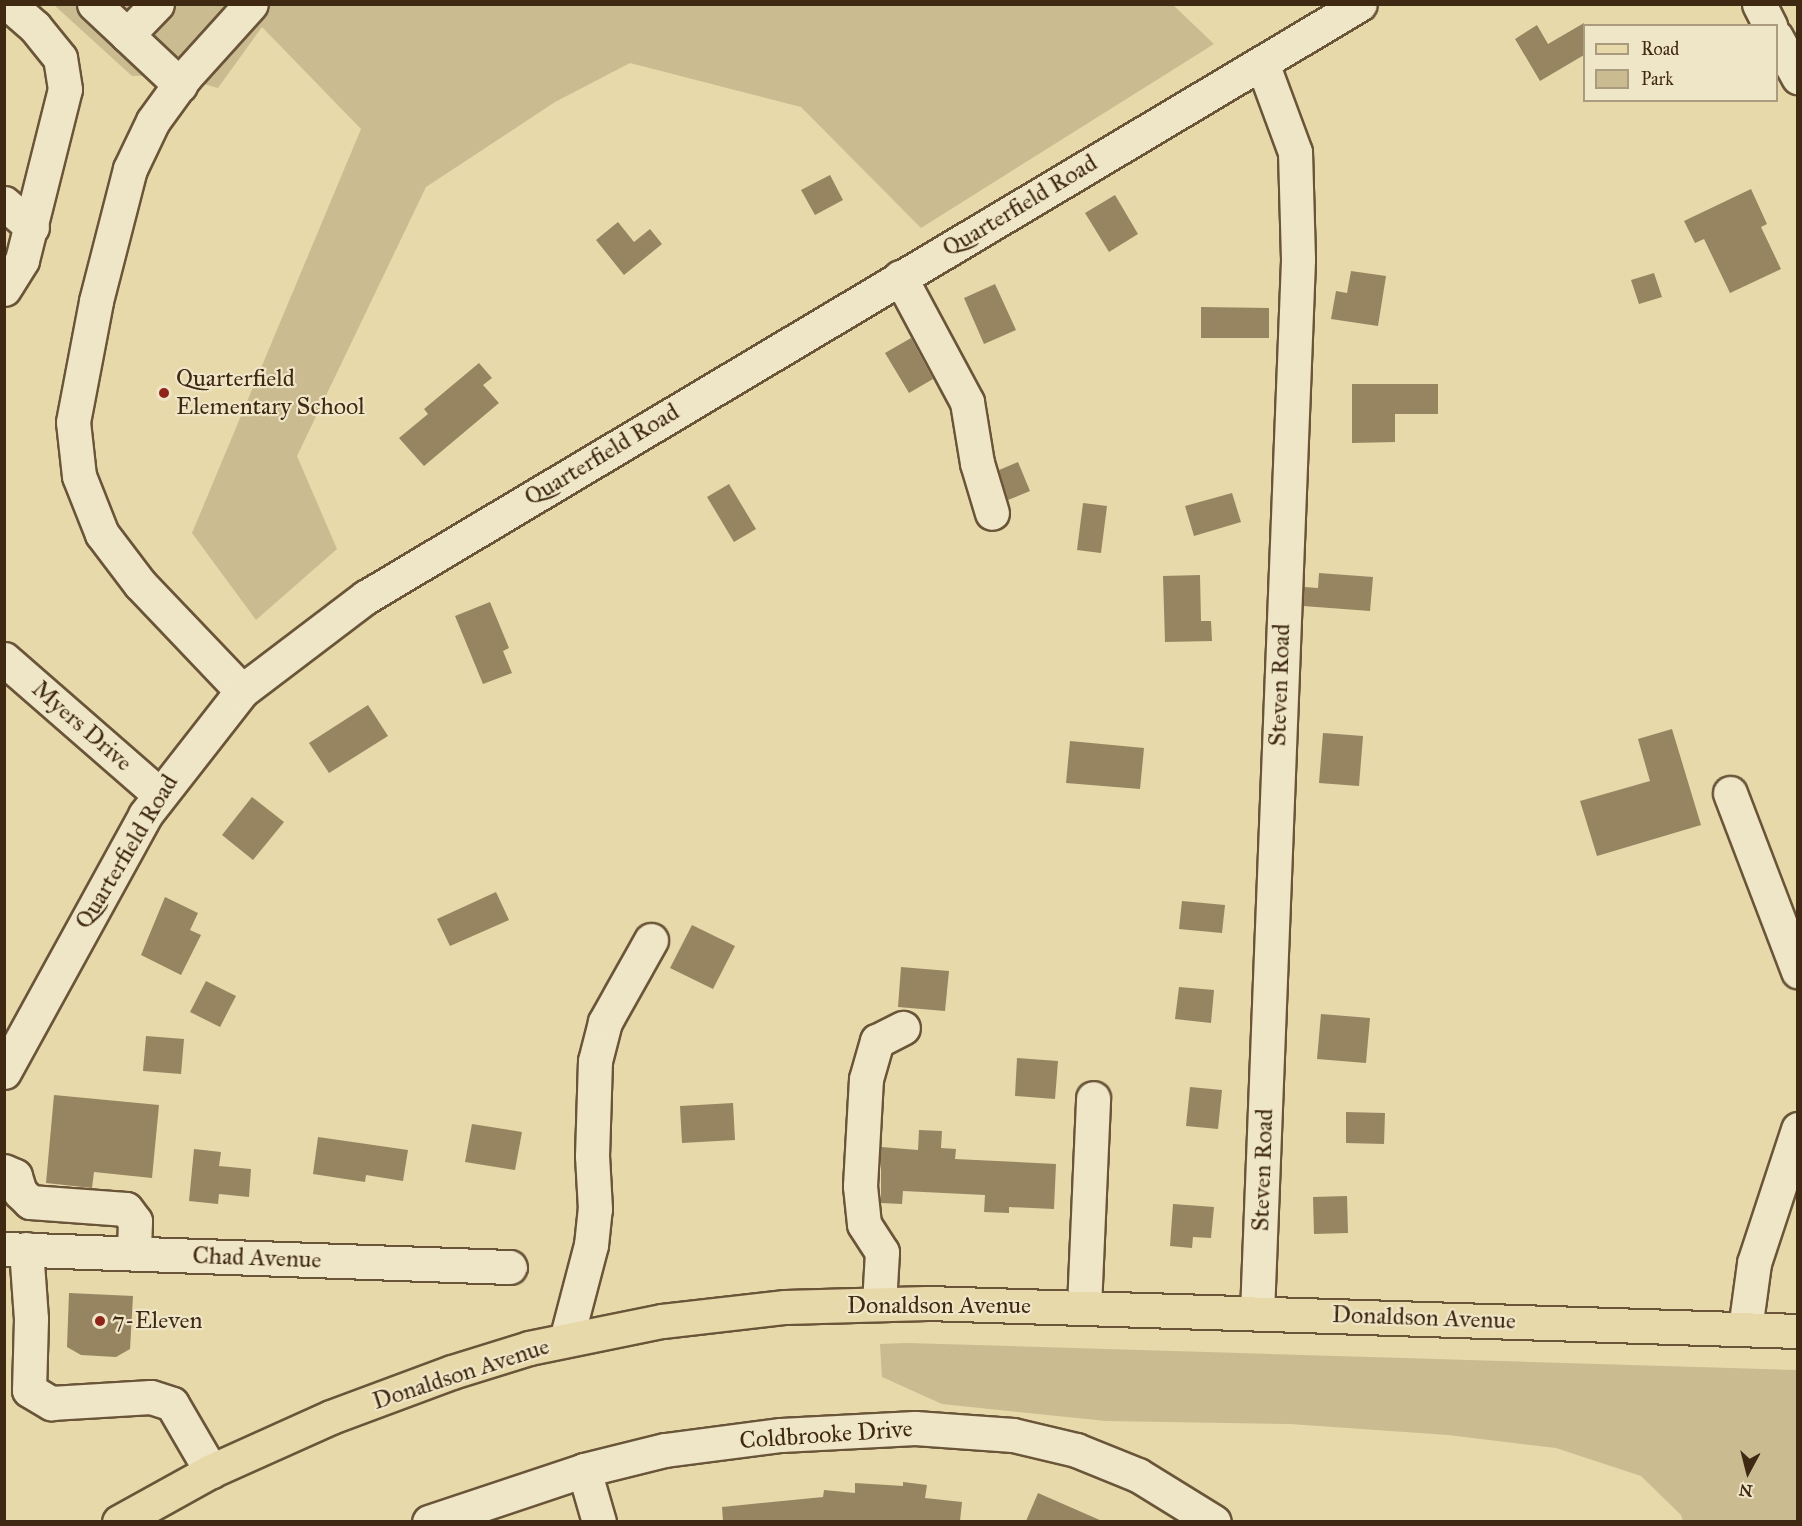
<!DOCTYPE html>
<html>
<head>
<meta charset="utf-8">
<style>
  body { margin:0 }
  #map { position:relative; width:1802px; height:1526px; overflow:hidden; background:#e7d9aa; font-family:"IM FELL Great Primer",serif }
  div>[style] { position:absolute }
  .green>* { inset:0; background:#cbbb90 }
  .building>* { inset:0; background:#978562 }
  .roads { filter:drop-shadow(2px 0 #6a5539) drop-shadow(-2px 0 #6a5539) drop-shadow(0 2px #6a5539) drop-shadow(0 -2px #6a5539) }
  .minor>* { height:33px; margin:-16.5px; padding:0 16.5px; transform-origin:16.5px; border-radius:16.5px; background:#efe6c8 }
  .major>* { height:33px; margin:-16.5px; padding:0 16.5px; transform-origin:16.5px; border-radius:16.5px; background:#e7d9aa }
  .dots>* { width:16px; height:16px; translate:-50% -50%; box-sizing:border-box; border:3px solid #efe6c8; border-radius:50% }
  span { translate:-50% -50%; white-space:nowrap; text-align:center; line-height:1.15; -webkit-text-stroke:4.5px #efe6c8; paint-order:stroke }
  .street-label { font-size:24px; color:#402913 }
  .poi-label { font-size:24px; color:#402913 }
  .left { translate:0 -50%; text-align:left }
  .frame { position:absolute; inset:0; border:6px solid #402913; pointer-events:none }
  .legend { position:absolute; left:1583px; top:24px; width:195px; height:78px; box-sizing:border-box; background:#efe6c8; border:2px solid #a99a80; margin:0; padding:8px 10px; list-style:none; font-size:18px; color:#402913 }
  .legend li { display:flex; align-items:center; gap:12px; height:30px }
  .legend b { width:30px; border:2px solid #a99a80 }
  .north { position:absolute; left:1718px; top:1442px; width:60px; height:60px; -webkit-text-stroke:4px #efe6c8; paint-order:stroke; rotate:187deg; font-size:16px; font-weight:700; line-height:24px; text-align:center; color:#402913 }
  .north::after { content:''; display:block; margin:auto; width:21px; height:27px; background:#402913; clip-path:polygon(50% 0,100% 100%,50% 72%,0 100%) }
</style>
</head>
<body>
<div id="map">
  <div class="green">
    <div style="clip-path:polygon(1172px 4px,1214px 44px,921px 228px,801px 107px,630px 63px,555px 102px,426px 187px,297px 456px,337px 549px,256px 620px,192px 533px,361px 129px,262px 27px,218px 88px,173px 75px,132px 76px,54px 5px)"></div>
    <div style="clip-path:polygon(907px 1343px,1797px 1370px,1797px 1521px,1683px 1521px,1681px 1515px,1641px 1476px,1556px 1448px,1448px 1435px,1290px 1424px,1106px 1421px,942px 1404px,882px 1377px,880px 1344px)"></div>
  </div>
  <div class="building">
    <div style="clip-path:polygon(1584px 23px,1584px 55px,1540px 81px,1515px 39px,1537px 25px,1548px 44px)"></div>
    <div style="clip-path:polygon(830px 175px,843px 200px,815px 215px,801px 190px)"></div>
    <div style="clip-path:polygon(1751px 189px,1767px 224px,1761px 227px,1781px 269px,1730px 293px,1704px 239px,1695px 243px,1684px 221px)"></div>
    <div style="clip-path:polygon(1115px 195px,1138px 234px,1109px 252px,1085px 213px)"></div>
    <div style="clip-path:polygon(618px 222px,634px 242px,650px 229px,662px 244px,624px 275px,596px 240px)"></div>
    <div style="clip-path:polygon(1351px 271px,1386px 276px,1378px 326px,1331px 319px,1336px 291px,1347px 293px)"></div>
    <div style="clip-path:polygon(1654px 273px,1662px 297px,1639px 304px,1631px 280px)"></div>
    <div style="clip-path:polygon(995px 284px,1016px 330px,984px 344px,964px 298px)"></div>
    <div style="clip-path:polygon(1201px 307px,1269px 308px,1269px 338px,1201px 338px)"></div>
    <div style="clip-path:polygon(911px 338px,933px 379px,909px 393px,885px 353px)"></div>
    <div style="clip-path:polygon(479px 363px,492px 378px,483px 385px,499px 403px,424px 466px,399px 438px,428px 414px,424px 409px)"></div>
    <div style="clip-path:polygon(1352px 384px,1438px 384px,1438px 414px,1395px 414px,1395px 442px,1352px 443px)"></div>
    <div style="clip-path:polygon(1018px 462px,1030px 491px,1008px 500px,999px 470px)"></div>
    <div style="clip-path:polygon(729px 484px,756px 529px,734px 542px,707px 497px)"></div>
    <div style="clip-path:polygon(1232px 493px,1241px 522px,1194px 536px,1185px 506px)"></div>
    <div style="clip-path:polygon(1083px 503px,1107px 506px,1101px 553px,1077px 550px)"></div>
    <div style="clip-path:polygon(1319px 573px,1373px 577px,1370px 611px,1303px 606px,1304px 587px,1318px 588px)"></div>
    <div style="clip-path:polygon(1200px 575px,1201px 621px,1211px 621px,1212px 641px,1165px 642px,1163px 576px)"></div>
    <div style="clip-path:polygon(490px 602px,509px 648px,503px 651px,512px 673px,483px 684px,455px 616px)"></div>
    <div style="clip-path:polygon(368px 705px,388px 736px,329px 773px,309px 743px)"></div>
    <div style="clip-path:polygon(1672px 729px,1701px 825px,1597px 856px,1580px 801px,1650px 781px,1638px 739px)"></div>
    <div style="clip-path:polygon(1323px 733px,1363px 736px,1359px 786px,1319px 783px)"></div>
    <div style="clip-path:polygon(1070px 741px,1144px 748px,1140px 789px,1066px 783px)"></div>
    <div style="clip-path:polygon(252px 797px,284px 822px,253px 860px,222px 835px)"></div>
    <div style="clip-path:polygon(496px 892px,509px 920px,450px 946px,437px 919px)"></div>
    <div style="clip-path:polygon(165px 897px,198px 913px,190px 930px,201px 935px,181px 975px,141px 955px)"></div>
    <div style="clip-path:polygon(1182px 901px,1225px 905px,1222px 933px,1179px 929px)"></div>
    <div style="clip-path:polygon(692px 925px,735px 946px,713px 989px,670px 968px)"></div>
    <div style="clip-path:polygon(901px 967px,949px 971px,945px 1011px,898px 1007px)"></div>
    <div style="clip-path:polygon(206px 981px,236px 996px,220px 1027px,190px 1012px)"></div>
    <div style="clip-path:polygon(1179px 987px,1214px 990px,1211px 1023px,1175px 1019px)"></div>
    <div style="clip-path:polygon(1321px 1014px,1370px 1018px,1366px 1063px,1317px 1059px)"></div>
    <div style="clip-path:polygon(146px 1036px,184px 1039px,181px 1074px,143px 1071px)"></div>
    <div style="clip-path:polygon(1017px 1058px,1058px 1061px,1055px 1099px,1015px 1096px)"></div>
    <div style="clip-path:polygon(1190px 1087px,1222px 1090px,1218px 1129px,1186px 1126px)"></div>
    <div style="clip-path:polygon(54px 1095px,159px 1105px,152px 1178px,94px 1172px,92px 1188px,46px 1183px)"></div>
    <div style="clip-path:polygon(733px 1103px,735px 1140px,682px 1143px,680px 1106px)"></div>
    <div style="clip-path:polygon(1346px 1112px,1385px 1113px,1384px 1144px,1346px 1143px)"></div>
    <div style="clip-path:polygon(472px 1124px,522px 1132px,515px 1170px,465px 1162px)"></div>
    <div style="clip-path:polygon(919px 1130px,942px 1131px,941px 1148px,956px 1149px,955px 1159px,1056px 1164px,1054px 1209px,1009px 1207px,1009px 1213px,984px 1212px,985px 1195px,903px 1191px,902px 1204px,881px 1203px,881px 1147px,918px 1150px)"></div>
    <div style="clip-path:polygon(318px 1137px,408px 1150px,403px 1181px,366px 1175px,365px 1182px,313px 1174px)"></div>
    <div style="clip-path:polygon(194px 1149px,221px 1152px,219px 1166px,251px 1169px,249px 1197px,219px 1194px,218px 1204px,189px 1201px)"></div>
    <div style="clip-path:polygon(1347px 1196px,1348px 1233px,1314px 1234px,1313px 1197px)"></div>
    <div style="clip-path:polygon(1173px 1204px,1214px 1207px,1211px 1238px,1193px 1237px,1192px 1248px,1170px 1246px)"></div>
    <div style="clip-path:polygon(69px 1293px,133px 1296px,130px 1349px,116px 1357px,81px 1355px,67px 1347px)"></div>
    <div style="clip-path:polygon(903px 1482px,927px 1485px,925px 1498px,962px 1502px,960px 1521px,723px 1521px,722px 1507px,823px 1497px,824px 1490px,855px 1493px,855px 1483px,903px 1486px)"></div>
    <div style="clip-path:polygon(1038px 1493px,1102px 1521px,1026px 1521px)"></div>
  </div>
  <div class="roads">
    <div class="minor">
      <div style="left:94px;top:4px;width:45px;rotate:43.2deg"></div>
      <div style="left:127px;top:35px;width:43px;rotate:-45.9deg"></div>
      <div style="left:1759px;top:4px;width:25px;rotate:63deg"></div>
      <div style="left:127px;top:35px;width:73px;rotate:43.3deg"></div>
      <div style="left:1776px;top:37px;width:46px;rotate:61.2deg"></div>
      <div style="left:4px;top:203px;width:37px;rotate:41deg"></div>
      <div style="left:900px;top:277px;width:142px;rotate:61.8deg"></div>
      <div style="left:967px;top:402px;width:62px;rotate:80.7deg"></div>
      <div style="left:977px;top:463px;width:52px;rotate:73.3deg"></div>
      <div style="left:4px;top:289px;width:34px;rotate:-58deg"></div>
      <div style="left:22px;top:260px;width:176px;rotate:-75.9deg"></div>
      <div style="left:65px;top:89px;width:31px;rotate:-99deg"></div>
      <div style="left:60px;top:58px;width:40px;rotate:-129deg"></div>
      <div style="left:35px;top:27px;width:35px;rotate:-139deg"></div>
      <div style="left:4px;top:659px;width:206px;rotate:41.1deg"></div>
      <div style="left:242px;top:691px;width:148px;rotate:-133.6deg"></div>
      <div style="left:140px;top:584px;width:63px;rotate:-127.2deg"></div>
      <div style="left:102px;top:534px;width:62px;rotate:-111.6deg"></div>
      <div style="left:79px;top:476px;width:54px;rotate:-96.3deg"></div>
      <div style="left:73px;top:422px;width:123px;rotate:-79.2deg"></div>
      <div style="left:96px;top:301px;width:136px;rotate:-75.6deg"></div>
      <div style="left:130px;top:169px;width:53px;rotate:-64.4deg"></div>
      <div style="left:153px;top:121px;width:54px;rotate:-54deg"></div>
      <div style="left:185px;top:77px;width:98px;rotate:-47.9deg"></div>
      <div style="left:1730px;top:793px;width:191px;rotate:69.1deg"></div>
      <div style="left:4px;top:1072px;width:293px;rotate:-61.2deg"></div>
      <div style="left:145px;top:815px;width:157px;rotate:-52deg"></div>
      <div style="left:242px;top:691px;width:156px;rotate:-37.2deg"></div>
      <div style="left:366px;top:597px;width:1157px;rotate:-30.82deg"></div>
      <div style="left:4px;top:1171px;width:12px;rotate:24deg"></div>
      <div style="left:15px;top:1176px;width:17px;rotate:73deg"></div>
      <div style="left:20px;top:1192px;width:14px;rotate:45deg"></div>
      <div style="left:30px;top:1202px;width:96px;rotate:4.2deg"></div>
      <div style="left:126px;top:1209px;width:15px;rotate:53deg"></div>
      <div style="left:135px;top:1221px;width:32px;rotate:92deg"></div>
      <div style="left:4px;top:1249px;width:506px;rotate:2.04deg"></div>
      <div style="left:26px;top:1249px;width:70px;rotate:85.9deg"></div>
      <div style="left:31px;top:1319px;width:71px;rotate:91.6deg"></div>
      <div style="left:29px;top:1390px;width:26px;rotate:31deg"></div>
      <div style="left:51px;top:1403px;width:100px;rotate:-3.4deg"></div>
      <div style="left:151px;top:1397px;width:22px;rotate:18deg"></div>
      <div style="left:172px;top:1404px;width:78px;rotate:59.8deg"></div>
      <div style="left:879px;top:1304px;width:52px;rotate:-86.7deg"></div>
      <div style="left:882px;top:1252px;width:33px;rotate:-123deg"></div>
      <div style="left:864px;top:1224px;width:38px;rotate:-96deg"></div>
      <div style="left:860px;top:1186px;width:107px;rotate:-86.8deg"></div>
      <div style="left:866px;top:1079px;width:40px;rotate:-74deg"></div>
      <div style="left:877px;top:1041px;width:29px;rotate:-27deg"></div>
      <div style="left:1084px;top:1307px;width:209px;rotate:-87.5deg"></div>
      <div style="left:1257px;top:1313px;width:1055px;rotate:-87.77deg"></div>
      <div style="left:1298px;top:259px;width:107px;rotate:-91.6deg"></div>
      <div style="left:1295px;top:152px;width:95px;rotate:-110.3deg"></div>
      <div style="left:1745px;top:1329px;width:67px;rotate:-82.2deg"></div>
      <div style="left:1754px;top:1263px;width:141px;rotate:-71.8deg"></div>
      <div style="left:566px;top:1340px;width:98px;rotate:-75.3deg"></div>
      <div style="left:591px;top:1245px;width:36px;rotate:-84deg"></div>
      <div style="left:595px;top:1209px;width:53px;rotate:-93.2deg"></div>
      <div style="left:592px;top:1156px;width:95px;rotate:-88.2deg"></div>
      <div style="left:595px;top:1061px;width:40px;rotate:-75.6deg"></div>
      <div style="left:605px;top:1022px;width:94px;rotate:-60.7deg"></div>
      <div style="left:584px;top:1470px;width:54px;rotate:73.9deg"></div>
      <div style="left:429px;top:1522px;width:163px;rotate:-18.5deg"></div>
      <div style="left:584px;top:1470px;width:83px;rotate:-13.9deg"></div>
      <div style="left:665px;top:1450px;width:117px;rotate:-7.4deg"></div>
      <div style="left:781px;top:1435px;width:134px;rotate:-3deg"></div>
      <div style="left:915px;top:1428px;width:98px;rotate:4.1deg"></div>
      <div style="left:1013px;top:1435px;width:65px;rotate:13.4deg"></div>
      <div style="left:1076px;top:1450px;width:67px;rotate:22deg"></div>
      <div style="left:1138px;top:1475px;width:89px;rotate:31.7deg"></div>
    </div>
    <div class="major">
      <div style="left:119px;top:1522px;width:105px;rotate:-29deg"></div>
      <div style="left:211px;top:1471px;width:132px;rotate:-24.2deg"></div>
      <div style="left:331px;top:1417px;width:129px;rotate:-20.4deg"></div>
      <div style="left:452px;top:1372px;width:81px;rotate:-17.3deg"></div>
      <div style="left:529px;top:1348px;width:136px;rotate:-11.5deg"></div>
      <div style="left:662px;top:1321px;width:124px;rotate:-6.5deg"></div>
      <div style="left:785px;top:1307px;width:142px;rotate:-1.6deg"></div>
      <div style="left:927px;top:1303px;width:871px;rotate:1.84deg"></div>
    </div>
  </div>
  <div class="dots">
    <div style="left:164px;top:393px;background:#8f2418"></div>
    <div style="left:100px;top:1321px;background:#8f2418"></div>
  </div>
  <div class="street-label">
    <span style="left:1020px;top:206px;rotate:-31deg">Quarterfield Road</span>
    <span style="left:602px;top:455px;rotate:-31deg">Quarterfield Road</span>
    <span style="left:1280px;top:685px;rotate:-88deg">Steven Road</span>
    <span style="left:82px;top:726px;rotate:41deg">Myers Drive</span>
    <span style="left:127px;top:852px;rotate:-59deg">Quarterfield Road</span>
    <span style="left:1263px;top:1170px;rotate:-88deg">Steven Road</span>
    <span style="left:257px;top:1258px;rotate:2deg">Chad Avenue</span>
    <span style="left:939px;top:1306px">Donaldson Avenue</span>
    <span style="left:1424px;top:1318px;rotate:2deg">Donaldson Avenue</span>
    <span style="left:461px;top:1374px;rotate:-18deg">Donaldson Avenue</span>
    <span style="left:826px;top:1435px;rotate:-4deg">Coldbrooke Drive</span>
  </div>
  <div class="poi-label">
    <span class="left" style="left:176px;top:393px">Quarterfield<br>Elementary School</span>
    <span class="left" style="left:112px;top:1321px">7-Eleven</span>
  </div>
  <div class="frame"></div>
  <ul class="legend">
  <li><b style="height:8px;background:#e7d9aa"></b>Road</li>
  <li><b style="height:16px;background:#cbbb90"></b>Park</li>
  </ul>
  <div class="north">N</div>
</div>
</body>
</html>
